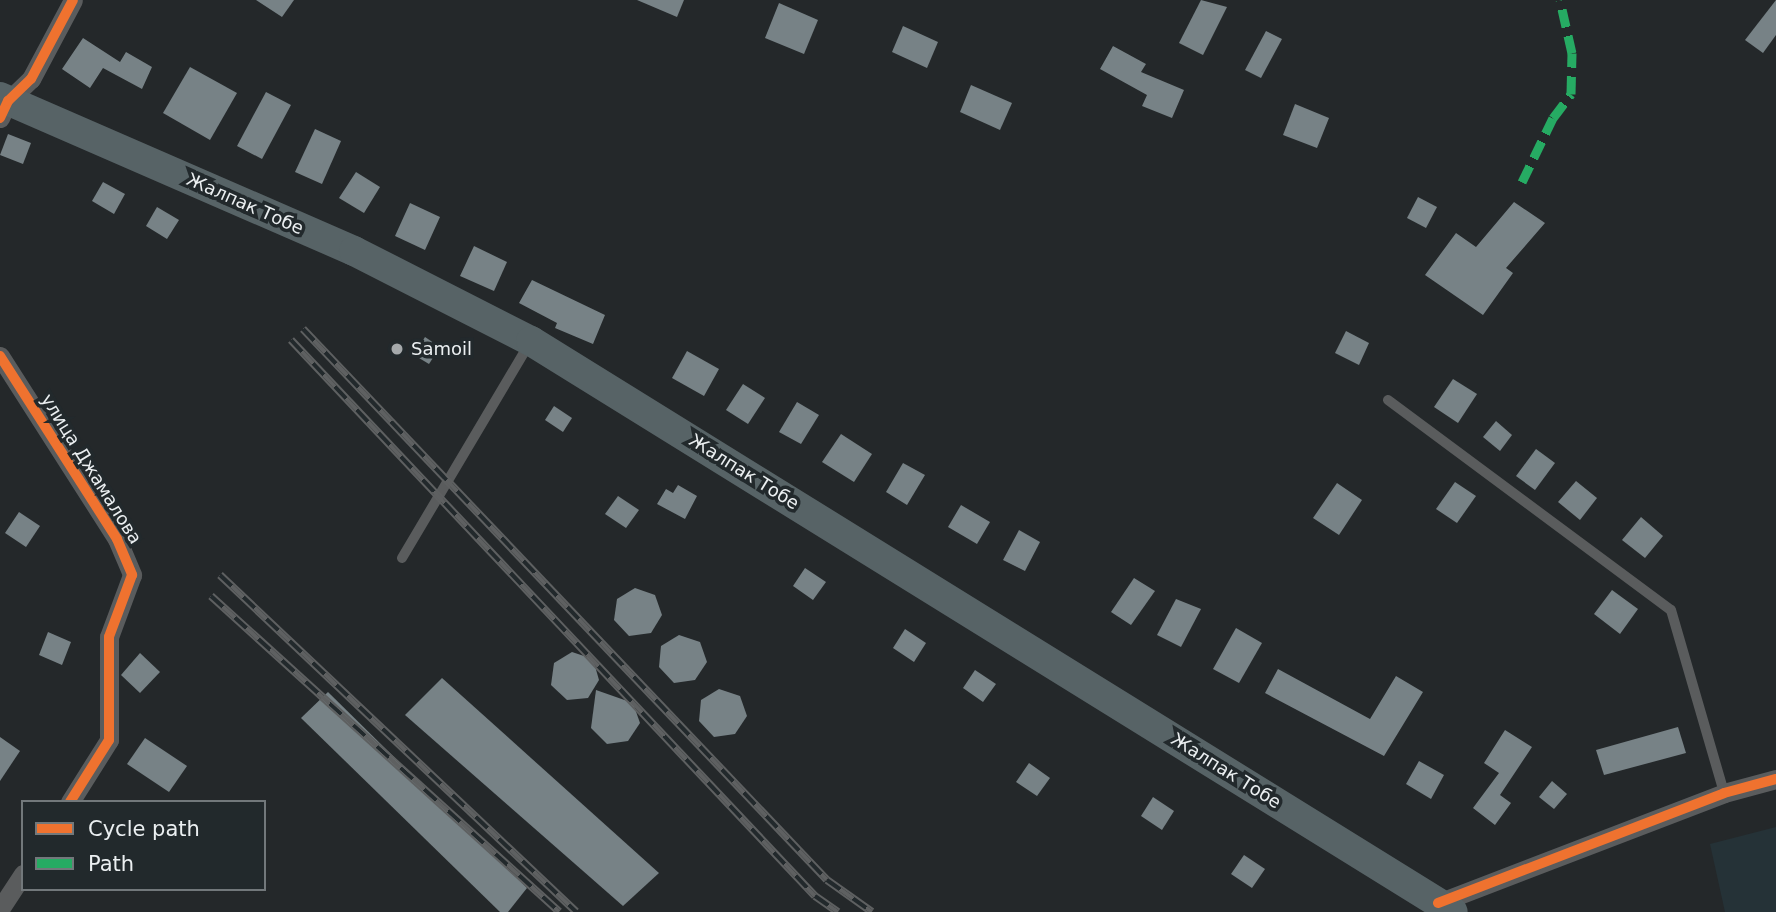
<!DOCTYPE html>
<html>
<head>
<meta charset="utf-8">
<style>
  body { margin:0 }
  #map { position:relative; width:1776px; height:912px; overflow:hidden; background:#24282a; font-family:"DejaVu Sans",sans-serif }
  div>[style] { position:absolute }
  .built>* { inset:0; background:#253237 }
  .building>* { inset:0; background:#778286 }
  .lane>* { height:10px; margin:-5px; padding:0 5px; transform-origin:5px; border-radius:5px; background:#5a5c5d }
  .street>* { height:19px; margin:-9.5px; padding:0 9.5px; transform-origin:9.5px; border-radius:9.5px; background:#5a5c5d }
  .primary>* { height:30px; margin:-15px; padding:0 15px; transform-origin:15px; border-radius:15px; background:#576366 }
  .rail>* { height:8px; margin-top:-4px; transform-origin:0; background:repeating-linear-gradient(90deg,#22292c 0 16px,#5e6061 0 32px); box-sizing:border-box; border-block:2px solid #5e6061 }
  .quiet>* { height:9px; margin-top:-4.5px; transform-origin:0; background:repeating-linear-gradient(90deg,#26ab63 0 18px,transparent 0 27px) }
  .cycleway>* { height:10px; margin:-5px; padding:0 5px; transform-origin:5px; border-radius:5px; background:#ef722f }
  .dots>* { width:19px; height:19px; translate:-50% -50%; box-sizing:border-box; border:4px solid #22292c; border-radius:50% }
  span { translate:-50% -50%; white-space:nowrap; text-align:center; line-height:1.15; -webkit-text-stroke:7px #22292c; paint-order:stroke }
  .street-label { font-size:18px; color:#ebeff1 }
  .poi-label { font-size:18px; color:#ebeff1 }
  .left { translate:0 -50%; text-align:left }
  .legend { position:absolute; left:21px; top:800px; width:245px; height:91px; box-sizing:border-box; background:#22292c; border:2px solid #72787b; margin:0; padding:9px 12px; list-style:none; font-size:21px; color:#ebeff1 }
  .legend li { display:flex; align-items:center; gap:14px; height:35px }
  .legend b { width:35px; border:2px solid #72787b }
</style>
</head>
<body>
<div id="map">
  <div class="built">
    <div style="clip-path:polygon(1776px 827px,1776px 912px,1725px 912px,1710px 844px)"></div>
  </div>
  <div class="building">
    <div style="clip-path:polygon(256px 0,294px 0,282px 17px)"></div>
    <div style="clip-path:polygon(637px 0,684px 0,677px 17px)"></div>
    <div style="clip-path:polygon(1201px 0,1227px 7px,1203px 55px,1179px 43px)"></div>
    <div style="clip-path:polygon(1776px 0,1776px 35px,1763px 53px,1745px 40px)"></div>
    <div style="clip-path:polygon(779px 3px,818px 20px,804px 54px,765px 38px)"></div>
    <div style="clip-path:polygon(903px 26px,938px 42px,927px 68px,892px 52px)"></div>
    <div style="clip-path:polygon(1266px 31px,1282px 39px,1261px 78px,1245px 70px)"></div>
    <div style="clip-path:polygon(83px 38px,120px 62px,126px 52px,152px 67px,142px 89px,103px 68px,90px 88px,62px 69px)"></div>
    <div style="clip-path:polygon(1113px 46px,1146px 64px,1141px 72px,1184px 90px,1172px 118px,1142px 106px,1147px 95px,1100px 69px)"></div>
    <div style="clip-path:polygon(190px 67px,237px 93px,210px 140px,163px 113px)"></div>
    <div style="clip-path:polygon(971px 85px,1012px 103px,1000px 130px,960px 112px)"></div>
    <div style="clip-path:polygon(266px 92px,291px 105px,262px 159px,237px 146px)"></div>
    <div style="clip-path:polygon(1295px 104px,1329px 118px,1317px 148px,1283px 135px)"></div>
    <div style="clip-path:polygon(315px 129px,341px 141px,322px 184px,295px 172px)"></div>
    <div style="clip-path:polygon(8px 134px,31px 143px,23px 164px,0 155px)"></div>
    <div style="clip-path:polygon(356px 172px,380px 187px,364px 213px,339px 198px)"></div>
    <div style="clip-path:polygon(103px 182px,125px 194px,114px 214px,92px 201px)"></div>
    <div style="clip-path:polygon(1418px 197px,1437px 207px,1426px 228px,1407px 218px)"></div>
    <div style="clip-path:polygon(1514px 202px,1545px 223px,1506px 268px,1513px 273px,1483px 315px,1425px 275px,1456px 233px,1476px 247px)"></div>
    <div style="clip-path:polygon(410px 203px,440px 217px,425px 250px,395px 236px)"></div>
    <div style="clip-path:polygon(157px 207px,179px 220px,167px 239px,146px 226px)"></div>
    <div style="clip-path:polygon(474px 246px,507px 262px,494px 291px,460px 276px)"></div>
    <div style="clip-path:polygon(532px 280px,605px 315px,593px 344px,555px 328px,557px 323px,519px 303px)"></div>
    <div style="clip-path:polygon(1346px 331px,1369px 343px,1359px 365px,1335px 353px)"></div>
    <div style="clip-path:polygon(425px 337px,440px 347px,429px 364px,414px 355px)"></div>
    <div style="clip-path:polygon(687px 351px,719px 369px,704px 396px,672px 378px)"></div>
    <div style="clip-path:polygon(1453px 379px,1477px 394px,1458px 423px,1434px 407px)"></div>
    <div style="clip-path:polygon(743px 384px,765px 398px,748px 424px,726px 410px)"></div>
    <div style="clip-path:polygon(797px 402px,819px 415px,801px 444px,779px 432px)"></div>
    <div style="clip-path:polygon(554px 406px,572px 418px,563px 432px,545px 420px)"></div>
    <div style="clip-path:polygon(1496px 421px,1512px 435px,1500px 451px,1483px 437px)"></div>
    <div style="clip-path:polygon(841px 434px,872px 454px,854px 482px,822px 462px)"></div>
    <div style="clip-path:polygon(1536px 449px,1555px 463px,1535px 490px,1516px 476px)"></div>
    <div style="clip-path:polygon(903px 463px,925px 475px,907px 505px,886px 492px)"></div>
    <div style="clip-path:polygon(1576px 481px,1597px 498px,1580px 520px,1558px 502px)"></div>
    <div style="clip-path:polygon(1455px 482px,1476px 496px,1457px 523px,1436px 509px)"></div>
    <div style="clip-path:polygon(1337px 483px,1362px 500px,1339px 535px,1313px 518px)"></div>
    <div style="clip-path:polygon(678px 485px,697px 496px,685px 519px,657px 504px,666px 489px,673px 493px)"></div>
    <div style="clip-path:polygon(618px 496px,639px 510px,626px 528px,605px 514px)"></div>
    <div style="clip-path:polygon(961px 505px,990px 522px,977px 544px,948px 527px)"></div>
    <div style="clip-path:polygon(19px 512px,40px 526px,26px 547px,5px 533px)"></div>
    <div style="clip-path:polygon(1641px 517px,1663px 536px,1645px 558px,1622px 540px)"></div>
    <div style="clip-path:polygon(1019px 530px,1040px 542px,1025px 571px,1003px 560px)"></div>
    <div style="clip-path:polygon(805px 568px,826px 582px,813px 600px,793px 586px)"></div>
    <div style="clip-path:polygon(1134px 578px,1155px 591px,1131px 625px,1111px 612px)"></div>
    <div style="clip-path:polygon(635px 588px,655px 595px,662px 615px,651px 633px,629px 636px,614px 620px,617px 599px)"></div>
    <div style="clip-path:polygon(1612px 590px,1638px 609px,1620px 634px,1594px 614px)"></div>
    <div style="clip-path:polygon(1176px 599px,1201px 609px,1181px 647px,1157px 635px)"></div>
    <div style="clip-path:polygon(1236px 628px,1262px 643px,1239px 683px,1213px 669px)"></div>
    <div style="clip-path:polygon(905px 629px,926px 643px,914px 662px,893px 648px)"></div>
    <div style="clip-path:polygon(48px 632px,71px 642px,62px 665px,39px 655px)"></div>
    <div style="clip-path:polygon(679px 635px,700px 642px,707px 662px,695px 680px,674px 683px,659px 667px,661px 646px)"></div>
    <div style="clip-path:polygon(572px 652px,593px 659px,599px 680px,588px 698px,567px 700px,551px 685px,554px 663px)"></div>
    <div style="clip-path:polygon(140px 653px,160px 672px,140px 693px,121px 675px)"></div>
    <div style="clip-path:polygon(1278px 669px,1370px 719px,1396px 676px,1423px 692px,1384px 756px,1265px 693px)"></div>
    <div style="clip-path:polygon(975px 670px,996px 684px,983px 702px,963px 688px)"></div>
    <div style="clip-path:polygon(442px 678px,659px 873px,623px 906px,405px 715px)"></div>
    <div style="clip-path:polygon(719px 689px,740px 696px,747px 716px,735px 734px,714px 737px,699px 721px,701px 700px)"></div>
    <div style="clip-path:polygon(596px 690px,633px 703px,640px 723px,628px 741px,607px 744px,591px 728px)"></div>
    <div style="clip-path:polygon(328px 692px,527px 888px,508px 912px,500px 912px,301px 718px)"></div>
    <div style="clip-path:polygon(1678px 727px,1686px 753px,1604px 775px,1596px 750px)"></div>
    <div style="clip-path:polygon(1505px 730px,1532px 747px,1500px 795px,1511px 803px,1495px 825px,1473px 808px,1499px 773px,1484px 763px)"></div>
    <div style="clip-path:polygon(0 737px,20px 751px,0 781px)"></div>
    <div style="clip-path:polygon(145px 738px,187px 766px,169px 792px,127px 764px)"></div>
    <div style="clip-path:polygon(1419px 761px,1444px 775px,1431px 799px,1406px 784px)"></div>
    <div style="clip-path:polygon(1029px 763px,1050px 778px,1037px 796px,1016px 782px)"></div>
    <div style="clip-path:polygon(1552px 781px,1567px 794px,1554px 809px,1539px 797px)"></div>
    <div style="clip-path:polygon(1153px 797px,1174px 811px,1162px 830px,1141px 816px)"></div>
    <div style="clip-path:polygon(1244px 855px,1265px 869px,1252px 888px,1231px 874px)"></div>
  </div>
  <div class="lane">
    <div style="left:1388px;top:400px;width:352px;rotate:36.6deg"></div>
    <div style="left:1671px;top:610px;width:191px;rotate:73.8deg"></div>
    <div style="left:402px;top:558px;width:249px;rotate:-59.3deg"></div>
  </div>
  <div class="street">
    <div style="left:0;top:118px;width:19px;rotate:-65deg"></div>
    <div style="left:8px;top:101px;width:32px;rotate:-44deg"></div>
    <div style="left:31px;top:79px;width:89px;rotate:-62deg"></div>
    <div style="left:0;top:356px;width:217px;rotate:57.4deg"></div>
    <div style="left:117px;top:539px;width:39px;rotate:67deg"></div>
    <div style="left:132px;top:575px;width:66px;rotate:110.4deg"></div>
    <div style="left:109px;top:637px;width:103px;rotate:90deg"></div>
    <div style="left:109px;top:740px;width:73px;rotate:122.2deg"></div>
    <div style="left:1438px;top:903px;width:306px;rotate:-21deg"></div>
    <div style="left:1724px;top:793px;width:54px;rotate:-15.1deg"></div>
    <div style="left:0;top:909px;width:42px;rotate:-56.7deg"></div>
  </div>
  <div class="primary">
    <div style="left:0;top:97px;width:386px;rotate:23.5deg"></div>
    <div style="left:354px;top:251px;width:199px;rotate:27deg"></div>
    <div style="left:531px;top:341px;width:1084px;rotate:31.77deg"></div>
  </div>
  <div class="rail">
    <div style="left:303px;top:329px;width:760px;rotate:46.44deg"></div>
    <div style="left:827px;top:880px;width:55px;rotate:35.4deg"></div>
    <div style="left:291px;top:340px;width:764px;rotate:46.7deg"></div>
    <div style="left:815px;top:896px;width:28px;rotate:35deg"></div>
    <div style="left:220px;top:575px;width:490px;rotate:43.4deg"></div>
    <div style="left:211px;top:596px;width:470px;rotate:42.2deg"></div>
  </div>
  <div class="quiet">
    <div style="left:1522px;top:182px;width:71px;rotate:-64.2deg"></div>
    <div style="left:1553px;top:118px;width:30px;rotate:-53deg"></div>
    <div style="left:1571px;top:94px;width:41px;rotate:-88.6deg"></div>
    <div style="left:1572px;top:53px;width:54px;rotate:-102.8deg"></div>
  </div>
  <div class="cycleway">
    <div style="left:0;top:118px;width:19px;rotate:-65deg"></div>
    <div style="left:8px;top:101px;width:32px;rotate:-44deg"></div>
    <div style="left:31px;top:79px;width:89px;rotate:-62deg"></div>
    <div style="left:0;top:356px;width:217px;rotate:57.4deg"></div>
    <div style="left:117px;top:539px;width:39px;rotate:67deg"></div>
    <div style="left:132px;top:575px;width:66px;rotate:110.4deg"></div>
    <div style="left:109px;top:637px;width:103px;rotate:90deg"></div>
    <div style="left:109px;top:740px;width:73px;rotate:122.2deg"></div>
    <div style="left:1438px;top:903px;width:306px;rotate:-21deg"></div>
    <div style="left:1724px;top:793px;width:54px;rotate:-15.1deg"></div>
  </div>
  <div class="dots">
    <div style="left:397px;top:349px;background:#a5a9ab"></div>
  </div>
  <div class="street-label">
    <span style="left:245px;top:204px;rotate:24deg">Жалпак Тобе</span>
    <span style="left:91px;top:469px;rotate:58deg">улица Джамалова</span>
    <span style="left:744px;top:472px;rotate:32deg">Жалпак Тобе</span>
    <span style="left:1226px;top:771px;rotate:32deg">Жалпак Тобе</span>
  </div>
  <div class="poi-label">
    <span class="left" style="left:411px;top:349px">Samoil</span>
  </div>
  <ul class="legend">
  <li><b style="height:9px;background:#ef722f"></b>Cycle path</li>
  <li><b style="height:9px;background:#26ab63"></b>Path</li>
  </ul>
</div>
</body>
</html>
